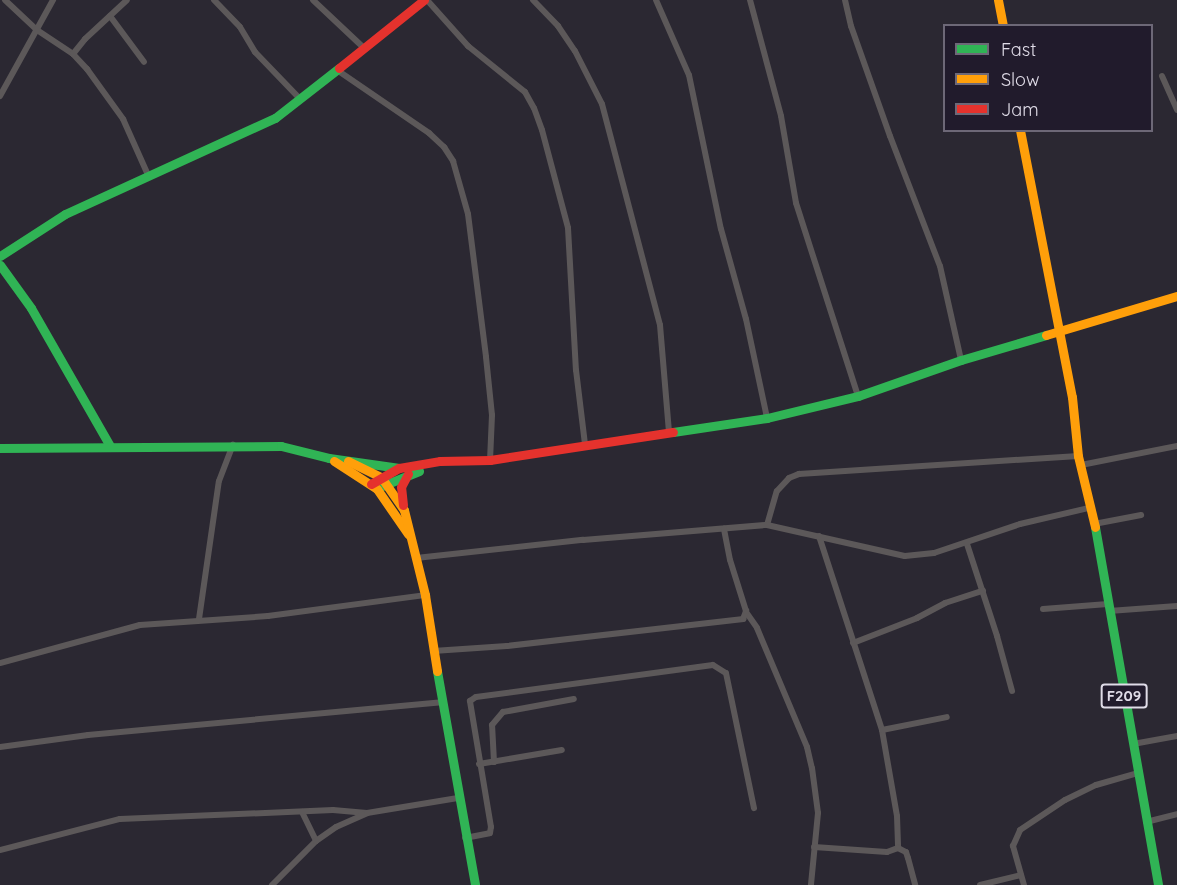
<!DOCTYPE html>
<html>
<head>
<meta charset="utf-8">
<style>
  body { margin:0 }
  #map { position:relative; width:1177px; height:885px; overflow:hidden; background:#2b2832; font-family:Quicksand,sans-serif }
  div>[style] { position:absolute }
  .street>* { height:6px; margin:-3px; padding:0 3px; transform-origin:3px; border-radius:3px; background:#5c5859 }
  .fast>* { height:9px; margin:-4.5px; padding:0 4.5px; transform-origin:4.5px; border-radius:4.5px; background:#30b455 }
  .slow>* { height:9px; margin:-4.5px; padding:0 4.5px; transform-origin:4.5px; border-radius:4.5px; background:#ff9f0a }
  .jam>* { height:9px; margin:-4.5px; padding:0 4.5px; transform-origin:4.5px; border-radius:4.5px; background:#e5322d }
  span { translate:-50% -50%; white-space:nowrap; text-align:center; line-height:1.15; -webkit-text-stroke:6px #211b2c; paint-order:stroke }
  .shield-label span { padding:2px 4px; background:#211b2c; border:2px solid; border-radius:4px; -webkit-text-stroke-width:0 }
  .shield-label { font-size:15px; color:#e0dce8; font-weight:700 }
  .legend { position:absolute; left:943px; top:24px; width:210px; height:108px; box-sizing:border-box; background:#211b2c; border:2px solid #6d6877; margin:0; padding:8px 10px; list-style:none; font-size:18px; color:#e0dce8 }
  .legend li { display:flex; align-items:center; gap:12px; height:30px }
  .legend b { width:30px; border:2px solid #6d6877 }
</style>
</head>
<body>
<div id="map">
  <div class="street">
    <div style="left:5px;top:0;width:44px;rotate:43.2deg"></div>
    <div style="left:37px;top:30px;width:43px;rotate:33.7deg"></div>
    <div style="left:73px;top:54px;width:21px;rotate:47deg"></div>
    <div style="left:87px;top:69px;width:62px;rotate:54.2deg"></div>
    <div style="left:123px;top:119px;width:61px;rotate:65.9deg"></div>
    <div style="left:214px;top:0;width:37px;rotate:46deg"></div>
    <div style="left:240px;top:27px;width:29px;rotate:59deg"></div>
    <div style="left:255px;top:52px;width:65px;rotate:46.2deg"></div>
    <div style="left:313px;top:0;width:70px;rotate:43.3deg"></div>
    <div style="left:427px;top:0;width:62px;rotate:48.3deg"></div>
    <div style="left:468px;top:46px;width:73px;rotate:38.9deg"></div>
    <div style="left:525px;top:92px;width:18px;rotate:61deg"></div>
    <div style="left:534px;top:108px;width:23px;rotate:70deg"></div>
    <div style="left:542px;top:130px;width:101px;rotate:75.1deg"></div>
    <div style="left:568px;top:228px;width:142px;rotate:86.8deg"></div>
    <div style="left:576px;top:370px;width:75px;rotate:83.1deg"></div>
    <div style="left:533px;top:0;width:36px;rotate:46deg"></div>
    <div style="left:558px;top:26px;width:30px;rotate:56deg"></div>
    <div style="left:575px;top:51px;width:59px;rotate:63deg"></div>
    <div style="left:602px;top:104px;width:228px;rotate:75.3deg"></div>
    <div style="left:660px;top:325px;width:107px;rotate:85.2deg"></div>
    <div style="left:656px;top:0;width:82px;rotate:66.3deg"></div>
    <div style="left:689px;top:75px;width:157px;rotate:78.3deg"></div>
    <div style="left:721px;top:229px;width:93px;rotate:74.5deg"></div>
    <div style="left:746px;top:319px;width:101px;rotate:78deg"></div>
    <div style="left:750px;top:0;width:120px;rotate:75deg"></div>
    <div style="left:781px;top:116px;width:88px;rotate:80.2deg"></div>
    <div style="left:796px;top:203px;width:203px;rotate:72.2deg"></div>
    <div style="left:845px;top:0;width:27px;rotate:77deg"></div>
    <div style="left:851px;top:26px;width:117px;rotate:70.5deg"></div>
    <div style="left:890px;top:136px;width:139px;rotate:69deg"></div>
    <div style="left:940px;top:266px;width:96px;rotate:77.4deg"></div>
    <div style="left:110px;top:16px;width:57px;rotate:53.5deg"></div>
    <div style="left:73px;top:54px;width:19px;rotate:-51deg"></div>
    <div style="left:85px;top:39px;width:57px;rotate:-42.9deg"></div>
    <div style="left:337px;top:70px;width:112px;rotate:34.4deg"></div>
    <div style="left:429px;top:133px;width:21px;rotate:43deg"></div>
    <div style="left:444px;top:147px;width:17px;rotate:57deg"></div>
    <div style="left:453px;top:161px;width:55px;rotate:74.2deg"></div>
    <div style="left:468px;top:214px;width:144px;rotate:82.8deg"></div>
    <div style="left:486px;top:357px;width:58px;rotate:84.1deg"></div>
    <div style="left:492px;top:415px;width:45px;rotate:92.5deg"></div>
    <div style="left:1162px;top:76px;width:37px;rotate:66deg"></div>
    <div style="left:0;top:96px;width:110px;rotate:-61.1deg"></div>
    <div style="left:1081px;top:465px;width:98px;rotate:-11.2deg"></div>
    <div style="left:1094px;top:524px;width:48px;rotate:-10.8deg"></div>
    <div style="left:767px;top:525px;width:35px;rotate:-74deg"></div>
    <div style="left:777px;top:491px;width:18px;rotate:-47deg"></div>
    <div style="left:789px;top:478px;width:11px;rotate:-22deg"></div>
    <div style="left:799px;top:474px;width:280px;rotate:-3.7deg"></div>
    <div style="left:819px;top:536px;width:204px;rotate:72deg"></div>
    <div style="left:882px;top:730px;width:87px;rotate:80.1deg"></div>
    <div style="left:897px;top:816px;width:32px;rotate:88deg"></div>
    <div style="left:967px;top:544px;width:97px;rotate:71.9deg"></div>
    <div style="left:997px;top:636px;width:57px;rotate:74.7deg"></div>
    <div style="left:416px;top:558px;width:168px;rotate:-6.2deg"></div>
    <div style="left:583px;top:540px;width:185px;rotate:-4.7deg"></div>
    <div style="left:767px;top:525px;width:141px;rotate:12.7deg"></div>
    <div style="left:905px;top:556px;width:29px;rotate:-6deg"></div>
    <div style="left:934px;top:553px;width:91px;rotate:-18.6deg"></div>
    <div style="left:1020px;top:524px;width:71px;rotate:-13.1deg"></div>
    <div style="left:1043px;top:609px;width:65px;rotate:-4.4deg"></div>
    <div style="left:1109px;top:611px;width:68px;rotate:-4.2deg"></div>
    <div style="left:746px;top:612px;width:19px;rotate:55deg"></div>
    <div style="left:757px;top:628px;width:129px;rotate:67.2deg"></div>
    <div style="left:807px;top:747px;width:22px;rotate:77deg"></div>
    <div style="left:812px;top:768px;width:45px;rotate:82.4deg"></div>
    <div style="left:818px;top:813px;width:72px;rotate:95.6deg"></div>
    <div style="left:199px;top:619px;width:139px;rotate:-81.8deg"></div>
    <div style="left:219px;top:481px;width:39px;rotate:-69deg"></div>
    <div style="left:853px;top:643px;width:69px;rotate:-21.3deg"></div>
    <div style="left:917px;top:618px;width:32px;rotate:-28deg"></div>
    <div style="left:945px;top:603px;width:40px;rotate:-18deg"></div>
    <div style="left:433px;top:651px;width:74px;rotate:-3.9deg"></div>
    <div style="left:507px;top:646px;width:238px;rotate:-6.5deg"></div>
    <div style="left:743px;top:619px;width:9px;rotate:-69deg"></div>
    <div style="left:746px;top:611px;width:53px;rotate:-107.4deg"></div>
    <div style="left:730px;top:560px;width:32px;rotate:-101deg"></div>
    <div style="left:0;top:663px;width:145px;rotate:-15.2deg"></div>
    <div style="left:140px;top:625px;width:128px;rotate:-4deg"></div>
    <div style="left:268px;top:616px;width:158px;rotate:-7.6deg"></div>
    <div style="left:882px;top:730px;width:66px;rotate:-11.3deg"></div>
    <div style="left:1133px;top:744px;width:45px;rotate:-10.3deg"></div>
    <div style="left:0;top:747px;width:89px;rotate:-7.8deg"></div>
    <div style="left:88px;top:735px;width:355px;rotate:-5.3deg"></div>
    <div style="left:494px;top:762px;width:37px;rotate:-93deg"></div>
    <div style="left:492px;top:725px;width:17px;rotate:-50deg"></div>
    <div style="left:503px;top:712px;width:72px;rotate:-10.4deg"></div>
    <div style="left:479px;top:764px;width:84px;rotate:-9.6deg"></div>
    <div style="left:302px;top:812px;width:32px;rotate:64deg"></div>
    <div style="left:1146px;top:822px;width:32px;rotate:-14deg"></div>
    <div style="left:465px;top:838px;width:25px;rotate:-11deg"></div>
    <div style="left:490px;top:833px;width:6px;rotate:-81deg"></div>
    <div style="left:491px;top:827px;width:128px;rotate:-99.5deg"></div>
    <div style="left:470px;top:701px;width:7px;rotate:-34deg"></div>
    <div style="left:476px;top:697px;width:239px;rotate:-7.7deg"></div>
    <div style="left:713px;top:665px;width:15px;rotate:32deg"></div>
    <div style="left:726px;top:673px;width:138px;rotate:78.3deg"></div>
    <div style="left:814px;top:847px;width:73px;rotate:3.9deg"></div>
    <div style="left:887px;top:852px;width:12px;rotate:-20deg"></div>
    <div style="left:898px;top:848px;width:9px;rotate:27deg"></div>
    <div style="left:906px;top:852px;width:6px;rotate:72deg"></div>
    <div style="left:908px;top:858px;width:28px;rotate:75deg"></div>
    <div style="left:0;top:850px;width:124px;rotate:-14.5deg"></div>
    <div style="left:120px;top:819px;width:213px;rotate:-2.4deg"></div>
    <div style="left:333px;top:810px;width:34px;rotate:5deg"></div>
    <div style="left:272px;top:885px;width:62px;rotate:-45deg"></div>
    <div style="left:316px;top:841px;width:24px;rotate:-35deg"></div>
    <div style="left:336px;top:827px;width:34px;rotate:-24deg"></div>
    <div style="left:367px;top:813px;width:92px;rotate:-9.4deg"></div>
    <div style="left:980px;top:885px;width:42px;rotate:-13.7deg"></div>
    <div style="left:1024px;top:885px;width:41px;rotate:-105.8deg"></div>
    <div style="left:1013px;top:846px;width:17px;rotate:-66deg"></div>
    <div style="left:1020px;top:830px;width:54px;rotate:-33.7deg"></div>
    <div style="left:1065px;top:800px;width:34px;rotate:-26deg"></div>
    <div style="left:1096px;top:785px;width:44px;rotate:-15.9deg"></div>
  </div>
  <div class="fast">
    <div style="left:0;top:256px;width:77px;rotate:-32.9deg"></div>
    <div style="left:65px;top:214px;width:231px;rotate:-24.6deg"></div>
    <div style="left:275px;top:118px;width:81px;rotate:-38deg"></div>
    <div style="left:0;top:265px;width:53px;rotate:54.2deg"></div>
    <div style="left:31px;top:308px;width:159px;rotate:60.2deg"></div>
    <div style="left:673px;top:432px;width:95px;rotate:-8.5deg"></div>
    <div style="left:767px;top:418px;width:94px;rotate:-13.6deg"></div>
    <div style="left:858px;top:396px;width:109px;rotate:-19.3deg"></div>
    <div style="left:961px;top:360px;width:89px;rotate:-16.4deg"></div>
    <div style="left:0;top:448px;width:281px;rotate:-0.4deg"></div>
    <div style="left:281px;top:446px;width:49px;rotate:14deg"></div>
    <div style="left:329px;top:458px;width:71px;rotate:8.1deg"></div>
    <div style="left:382px;top:486px;width:40px;rotate:-22deg"></div>
    <div style="left:1095px;top:527px;width:364px;rotate:80deg"></div>
    <div style="left:437px;top:671px;width:217px;rotate:79.9deg"></div>
  </div>
  <div class="slow">
    <div style="left:998px;top:0;width:26px;rotate:79deg"></div>
    <div style="left:1020px;top:130px;width:272px;rotate:79deg"></div>
    <div style="left:1072px;top:397px;width:59px;rotate:84.2deg"></div>
    <div style="left:1078px;top:456px;width:73px;rotate:76.5deg"></div>
    <div style="left:1046px;top:335px;width:137px;rotate:-16.6deg"></div>
    <div style="left:334px;top:461px;width:51px;rotate:33.1deg"></div>
    <div style="left:377px;top:489px;width:55px;rotate:55.4deg"></div>
    <div style="left:348px;top:461px;width:37px;rotate:26deg"></div>
    <div style="left:381px;top:477px;width:40px;rotate:55.1deg"></div>
    <div style="left:404px;top:510px;width:88px;rotate:76.1deg"></div>
    <div style="left:425px;top:595px;width:77px;rotate:81deg"></div>
  </div>
  <div class="jam">
    <div style="left:339px;top:68px;width:109px;rotate:-38.7deg"></div>
    <div style="left:371px;top:484px;width:32px;rotate:-30deg"></div>
    <div style="left:399px;top:468px;width:42px;rotate:-9.7deg"></div>
    <div style="left:440px;top:461px;width:50px;rotate:-1.1deg"></div>
    <div style="left:490px;top:460px;width:185px;rotate:-8.7deg"></div>
    <div style="left:403px;top:505px;width:18px;rotate:-96deg"></div>
    <div style="left:401px;top:487px;width:15px;rotate:-62deg"></div>
  </div>
  <div class="shield-label">
    <span style="left:1124px;top:696px">F209</span>
  </div>
  <ul class="legend">
  <li><b style="height:8px;background:#30b455"></b>Fast</li>
  <li><b style="height:8px;background:#ff9f0a"></b>Slow</li>
  <li><b style="height:8px;background:#e5322d"></b>Jam</li>
  </ul>
</div>
</body>
</html>
